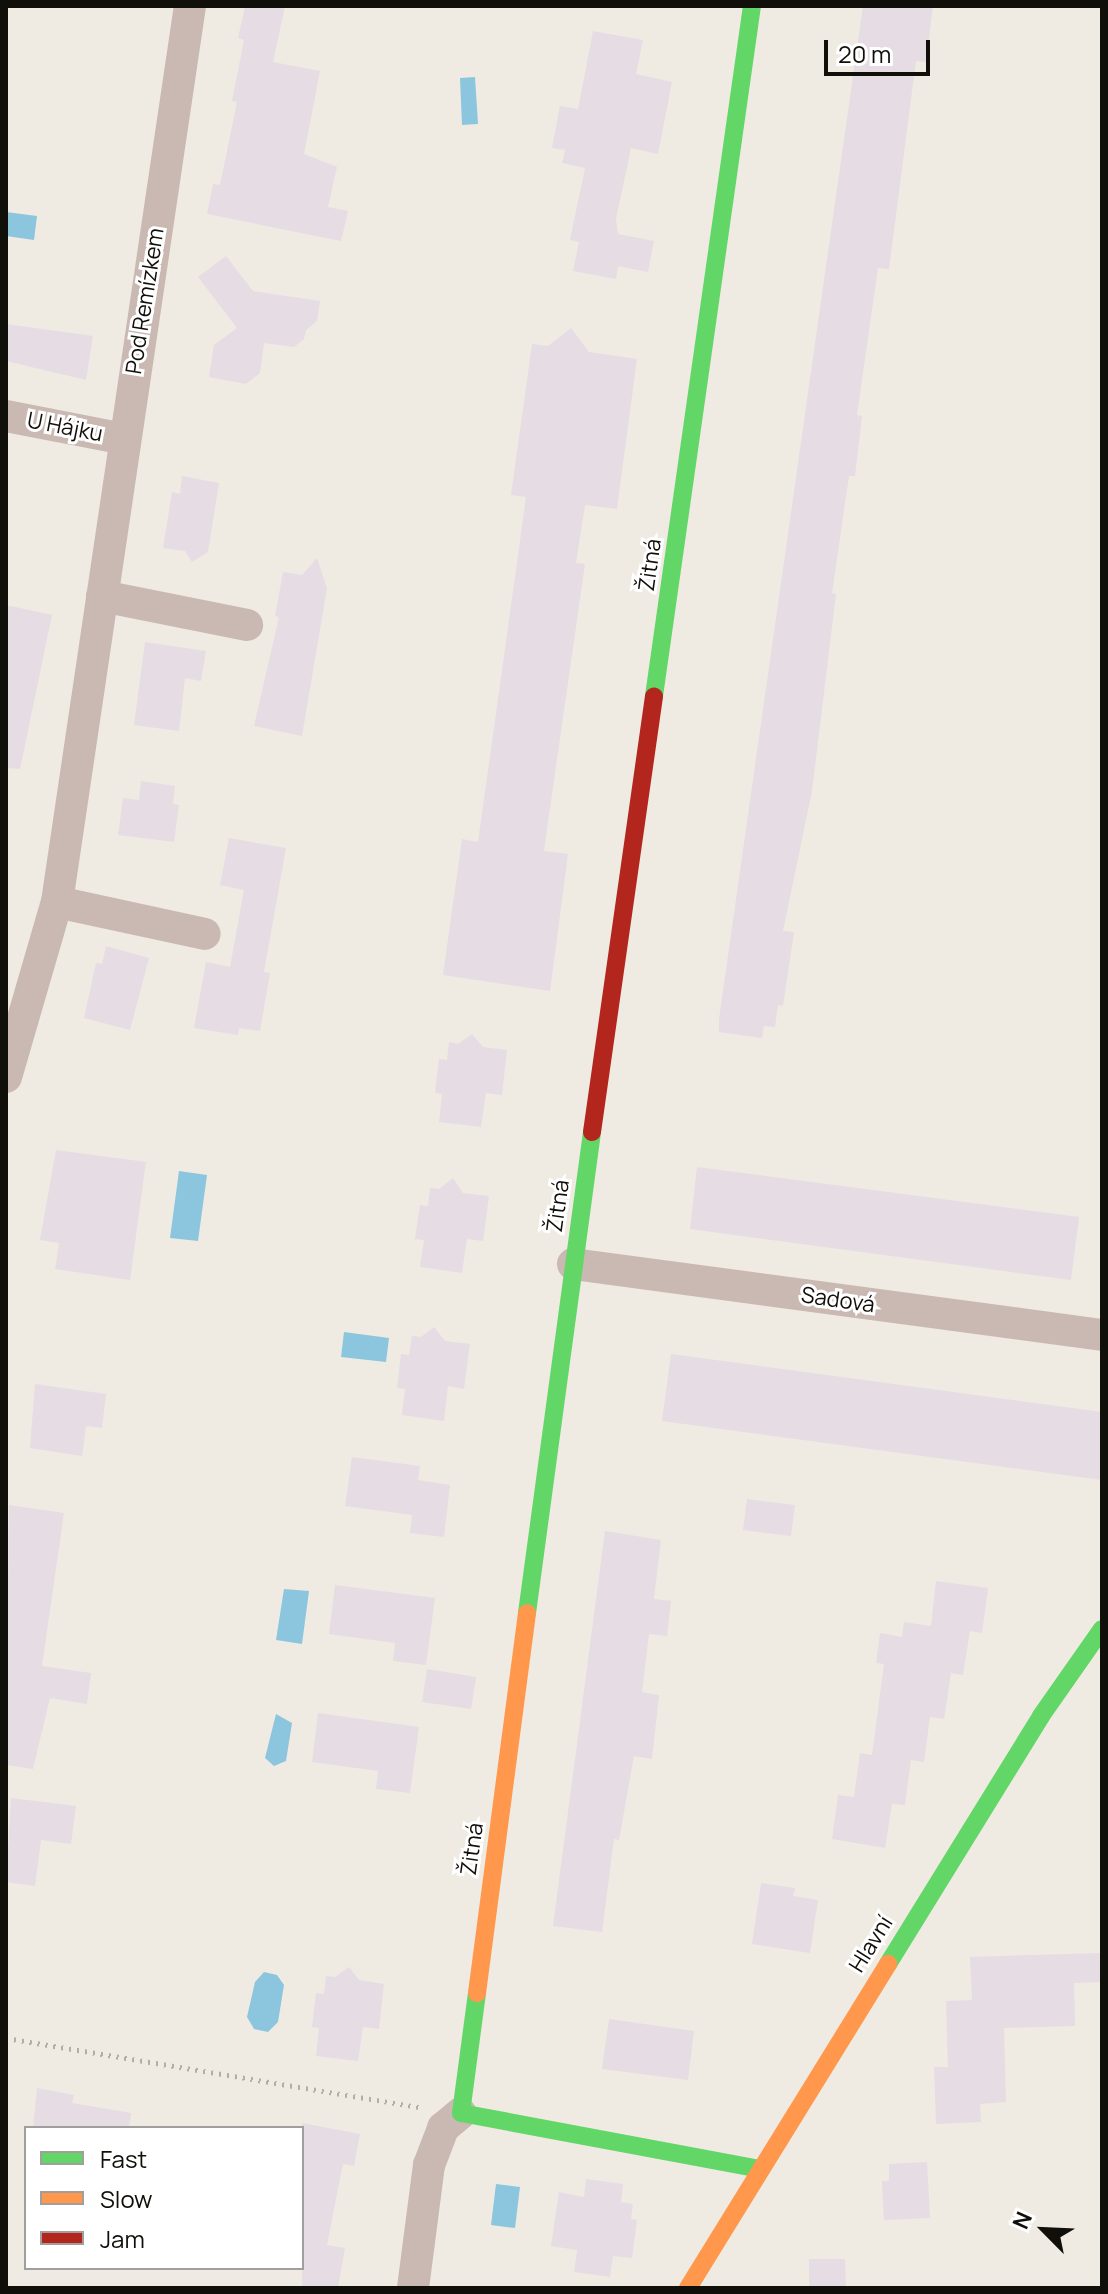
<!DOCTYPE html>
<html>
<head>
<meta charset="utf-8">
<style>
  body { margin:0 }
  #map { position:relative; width:1108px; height:2294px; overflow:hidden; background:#efebe2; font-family:Manrope,sans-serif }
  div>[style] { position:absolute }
  .water>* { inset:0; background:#8cc6de }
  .building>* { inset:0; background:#e6dce4 }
  .path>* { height:5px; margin-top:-2.5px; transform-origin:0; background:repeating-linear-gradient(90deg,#b6aba6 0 2px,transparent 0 8px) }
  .street>* { height:32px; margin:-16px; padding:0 16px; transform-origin:16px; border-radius:16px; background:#cab9b2 }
  .fast>* { height:18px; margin:-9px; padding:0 9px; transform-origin:9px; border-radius:9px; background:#63d668 }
  .slow>* { height:18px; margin:-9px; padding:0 9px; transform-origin:9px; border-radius:9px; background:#ff974d }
  .jam>* { height:18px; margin:-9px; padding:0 9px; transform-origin:9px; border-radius:9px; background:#b3261e }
  span { translate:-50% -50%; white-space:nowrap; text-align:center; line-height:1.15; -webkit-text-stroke:6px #fff; paint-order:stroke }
  .street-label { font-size:22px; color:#110f0a }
  .frame { position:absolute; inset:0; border:8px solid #110f0a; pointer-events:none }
  .legend { position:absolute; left:24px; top:2126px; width:280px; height:144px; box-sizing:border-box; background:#fff; border:2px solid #a09f9d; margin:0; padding:10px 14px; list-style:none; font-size:24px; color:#110f0a }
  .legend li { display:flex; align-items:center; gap:16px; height:40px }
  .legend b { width:40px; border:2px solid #a09f9d }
  .north { position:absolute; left:1004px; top:2190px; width:80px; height:80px; -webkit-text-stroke:6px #fff; paint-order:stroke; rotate:294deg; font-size:22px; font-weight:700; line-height:32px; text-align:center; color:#110f0a }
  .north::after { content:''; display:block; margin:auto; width:28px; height:36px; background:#110f0a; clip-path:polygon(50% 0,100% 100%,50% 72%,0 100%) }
  .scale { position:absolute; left:824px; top:40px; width:106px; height:36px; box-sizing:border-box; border:4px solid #110f0a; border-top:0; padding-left:10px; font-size:24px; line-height:28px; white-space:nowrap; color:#110f0a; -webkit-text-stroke:6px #fff; paint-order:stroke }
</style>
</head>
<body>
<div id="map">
  <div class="water">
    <div style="clip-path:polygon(475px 77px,478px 124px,462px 125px,460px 78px)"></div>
    <div style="clip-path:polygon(6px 212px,37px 216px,34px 240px,6px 236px)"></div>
    <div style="clip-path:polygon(179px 1171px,207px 1175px,198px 1241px,170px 1238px)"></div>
    <div style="clip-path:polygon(344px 1332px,389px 1338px,386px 1362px,341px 1357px)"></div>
    <div style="clip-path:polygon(284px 1589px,309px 1591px,302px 1644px,276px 1640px)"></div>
    <div style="clip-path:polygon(276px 1714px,292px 1723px,286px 1761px,274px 1766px,265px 1758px)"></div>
    <div style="clip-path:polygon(264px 1972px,277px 1975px,284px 1985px,278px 2022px,268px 2032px,254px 2029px,247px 2017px,255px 1982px)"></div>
    <div style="clip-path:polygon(496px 2184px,520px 2187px,515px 2228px,491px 2225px)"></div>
  </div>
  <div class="building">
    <div style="clip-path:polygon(245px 6px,285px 6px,273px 62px,320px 71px,304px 154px,337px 167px,328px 207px,348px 211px,341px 241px,207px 214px,213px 184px,220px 185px,237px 102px,232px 101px,244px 40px,238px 38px)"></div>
    <div style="clip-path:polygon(863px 6px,933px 6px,926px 62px,916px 61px,889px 269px,878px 268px,857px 415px,862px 416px,855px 476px,849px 476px,832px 593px,836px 594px,812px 791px,783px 931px,794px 932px,783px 1006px,778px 1005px,775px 1027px,764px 1026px,762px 1038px,719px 1032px,719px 1019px)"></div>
    <div style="clip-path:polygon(593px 31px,643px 40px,636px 74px,672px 82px,658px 154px,631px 148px,616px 219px,618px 234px,654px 241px,648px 272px,618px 266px,616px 279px,573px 271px,579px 242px,570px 240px,585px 168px,562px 163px,565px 150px,552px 148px,560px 106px,578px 109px)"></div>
    <div style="clip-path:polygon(226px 256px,253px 291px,320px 301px,317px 321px,306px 330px,304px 339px,294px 347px,264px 343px,260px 373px,246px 384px,209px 377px,214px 345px,237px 328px,198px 277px)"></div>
    <div style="clip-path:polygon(6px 324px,93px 336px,86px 380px,6px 361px)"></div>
    <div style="clip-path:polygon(571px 328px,589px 352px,637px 359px,617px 509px,585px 505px,576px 563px,585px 564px,544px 851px,568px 854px,550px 991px,443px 975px,462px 839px,478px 842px,504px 656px,526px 497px,511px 495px,532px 344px,548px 346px)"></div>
    <div style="clip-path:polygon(182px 476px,219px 483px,208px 552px,192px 562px,185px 551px,163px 548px,172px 492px,180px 494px)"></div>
    <div style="clip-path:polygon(317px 558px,327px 588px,302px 736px,254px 726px,279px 617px,275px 616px,283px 572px,302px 575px)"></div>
    <div style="clip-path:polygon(6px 605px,52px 615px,20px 769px,6px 768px)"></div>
    <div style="clip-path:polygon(145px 642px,206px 651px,201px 681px,185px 678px,179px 731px,134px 725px)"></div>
    <div style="clip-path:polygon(141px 781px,175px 786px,173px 804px,179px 805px,174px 842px,118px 835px,123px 798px,139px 800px)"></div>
    <div style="clip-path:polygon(229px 838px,286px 848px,264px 972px,270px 973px,260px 1031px,239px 1028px,238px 1035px,194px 1028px,206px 962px,230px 967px,244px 890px,220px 885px)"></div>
    <div style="clip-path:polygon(106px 946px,149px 958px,130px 1030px,84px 1018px,96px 963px,102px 964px)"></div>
    <div style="clip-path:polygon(472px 1034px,483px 1047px,507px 1050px,502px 1095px,486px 1093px,481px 1127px,439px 1122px,442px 1094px,435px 1093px,439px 1059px,447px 1060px,449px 1042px,458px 1044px)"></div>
    <div style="clip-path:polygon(56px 1150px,146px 1162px,130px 1280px,55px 1269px,59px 1243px,40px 1240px)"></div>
    <div style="clip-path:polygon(697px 1167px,1079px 1217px,1071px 1280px,690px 1229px)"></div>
    <div style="clip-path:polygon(453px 1178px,463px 1193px,489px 1196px,483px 1241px,467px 1239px,462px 1273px,420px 1267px,424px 1240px,415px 1239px,420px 1205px,428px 1206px,430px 1188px,439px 1189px)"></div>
    <div style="clip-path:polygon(434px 1327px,445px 1341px,470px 1344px,464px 1389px,448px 1386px,444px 1421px,402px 1415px,405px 1389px,397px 1388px,401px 1354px,409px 1355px,412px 1336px,421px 1337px)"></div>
    <div style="clip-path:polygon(671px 1354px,1102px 1412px,1102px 1480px,662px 1421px)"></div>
    <div style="clip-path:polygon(35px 1384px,106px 1394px,102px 1428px,86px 1426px,82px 1456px,30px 1448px)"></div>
    <div style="clip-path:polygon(352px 1457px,420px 1466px,418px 1480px,450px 1485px,444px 1537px,410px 1533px,412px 1515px,345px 1506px)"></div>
    <div style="clip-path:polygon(747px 1499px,795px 1505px,791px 1536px,743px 1530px)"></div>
    <div style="clip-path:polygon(9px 1505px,64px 1513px,42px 1666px,91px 1673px,87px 1704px,50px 1698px,33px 1769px,6px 1765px)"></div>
    <div style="clip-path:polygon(605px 1531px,661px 1540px,654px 1599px,671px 1601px,667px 1636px,649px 1634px,642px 1692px,659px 1695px,652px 1759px,634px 1756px,619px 1840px,614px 1839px,602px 1932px,553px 1926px)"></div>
    <div style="clip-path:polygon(936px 1581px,988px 1588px,982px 1633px,970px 1631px,963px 1675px,951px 1673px,944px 1719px,930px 1717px,924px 1762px,911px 1760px,905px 1805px,892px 1804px,885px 1848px,832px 1839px,838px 1795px,854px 1797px,860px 1753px,872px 1755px,884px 1664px,876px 1663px,880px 1633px,902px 1637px,904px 1622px,931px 1626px)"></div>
    <div style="clip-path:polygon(335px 1585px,435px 1598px,426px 1665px,393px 1661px,395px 1643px,329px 1634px)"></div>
    <div style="clip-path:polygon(427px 1669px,476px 1677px,471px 1709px,422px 1702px)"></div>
    <div style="clip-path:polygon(318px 1713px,419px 1727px,410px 1793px,376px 1789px,378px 1771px,312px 1762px)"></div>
    <div style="clip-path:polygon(11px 1798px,76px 1806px,71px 1844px,41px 1840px,35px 1886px,6px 1882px)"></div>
    <div style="clip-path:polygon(761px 1883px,795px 1888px,793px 1896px,818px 1900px,810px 1953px,752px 1944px)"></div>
    <div style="clip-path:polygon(1102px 1953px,1102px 1982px,1074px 1983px,1075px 2026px,1004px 2028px,1006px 2102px,980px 2104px,981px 2122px,936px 2124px,934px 2067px,948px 2067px,946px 2001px,972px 2000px,970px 1957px)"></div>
    <div style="clip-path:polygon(349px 1967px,359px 1980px,384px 1984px,379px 2029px,363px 2027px,358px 2061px,316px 2056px,319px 2028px,312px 2027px,316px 1993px,324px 1994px,326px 1976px,335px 1977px)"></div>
    <div style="clip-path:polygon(609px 2019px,694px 2031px,688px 2080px,602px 2069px)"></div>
    <div style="clip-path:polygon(37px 2088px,74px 2095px,72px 2103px,131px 2113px,129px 2128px,33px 2128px)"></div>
    <div style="clip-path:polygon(302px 2123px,360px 2134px,354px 2166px,343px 2164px,327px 2245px,345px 2248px,338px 2288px,302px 2288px)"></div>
    <div style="clip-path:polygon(927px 2162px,930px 2218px,884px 2220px,882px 2181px,889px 2181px,889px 2164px)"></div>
    <div style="clip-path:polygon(586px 2179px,623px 2184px,621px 2202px,633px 2204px,631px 2219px,637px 2220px,632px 2258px,613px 2256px,610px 2277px,574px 2272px,577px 2250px,551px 2246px,559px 2192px,584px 2197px)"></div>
    <div style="clip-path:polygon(809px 2259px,845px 2259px,846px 2288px,809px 2288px)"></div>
  </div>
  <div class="path">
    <div style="left:6px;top:2038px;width:419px;rotate:9.5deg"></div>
  </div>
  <div class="street">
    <div style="left:6px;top:416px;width:120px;rotate:11deg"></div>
    <div style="left:102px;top:596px;width:148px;rotate:11.3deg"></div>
    <div style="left:57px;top:902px;width:151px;rotate:12.2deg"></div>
    <div style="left:6px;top:1077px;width:182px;rotate:-73.8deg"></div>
    <div style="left:57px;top:902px;width:906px;rotate:-81.56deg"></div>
    <div style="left:573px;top:1264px;width:534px;rotate:7.64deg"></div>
    <div style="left:413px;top:2288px;width:124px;rotate:-82.6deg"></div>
    <div style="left:429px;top:2165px;width:40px;rotate:-69deg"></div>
    <div style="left:443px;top:2128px;width:23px;rotate:-40deg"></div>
  </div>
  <div class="fast">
    <div style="left:654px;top:696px;width:697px;rotate:-81.92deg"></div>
    <div style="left:527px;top:1613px;width:485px;rotate:-82.3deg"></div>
    <div style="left:888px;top:1964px;width:291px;rotate:-58.3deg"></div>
    <div style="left:1041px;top:1716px;width:106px;rotate:-55deg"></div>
    <div style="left:477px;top:1993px;width:121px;rotate:97.6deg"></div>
    <div style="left:461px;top:2113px;width:303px;rotate:10.6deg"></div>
  </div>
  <div class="slow">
    <div style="left:477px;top:1993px;width:383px;rotate:-82.5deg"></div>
    <div style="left:688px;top:2288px;width:381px;rotate:-58.3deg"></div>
  </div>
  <div class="jam">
    <div style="left:592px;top:1132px;width:440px;rotate:-81.9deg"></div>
  </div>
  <div class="street-label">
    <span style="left:145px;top:301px;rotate:-81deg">Pod Remízkem</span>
    <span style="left:65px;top:427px;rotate:11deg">U Hájku</span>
    <span style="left:650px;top:565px;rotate:-82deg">Žitná</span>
    <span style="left:558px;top:1206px;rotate:-82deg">Žitná</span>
    <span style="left:838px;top:1300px;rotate:8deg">Sadová</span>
    <span style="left:472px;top:1849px;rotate:-82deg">Žitná</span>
    <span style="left:871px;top:1944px;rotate:-58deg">Hlavní</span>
  </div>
  <div class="frame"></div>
  <ul class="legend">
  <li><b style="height:10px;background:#63d668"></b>Fast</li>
  <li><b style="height:10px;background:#ff974d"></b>Slow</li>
  <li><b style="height:10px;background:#b3261e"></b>Jam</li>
  </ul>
  <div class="north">N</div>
  <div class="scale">20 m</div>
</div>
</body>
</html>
